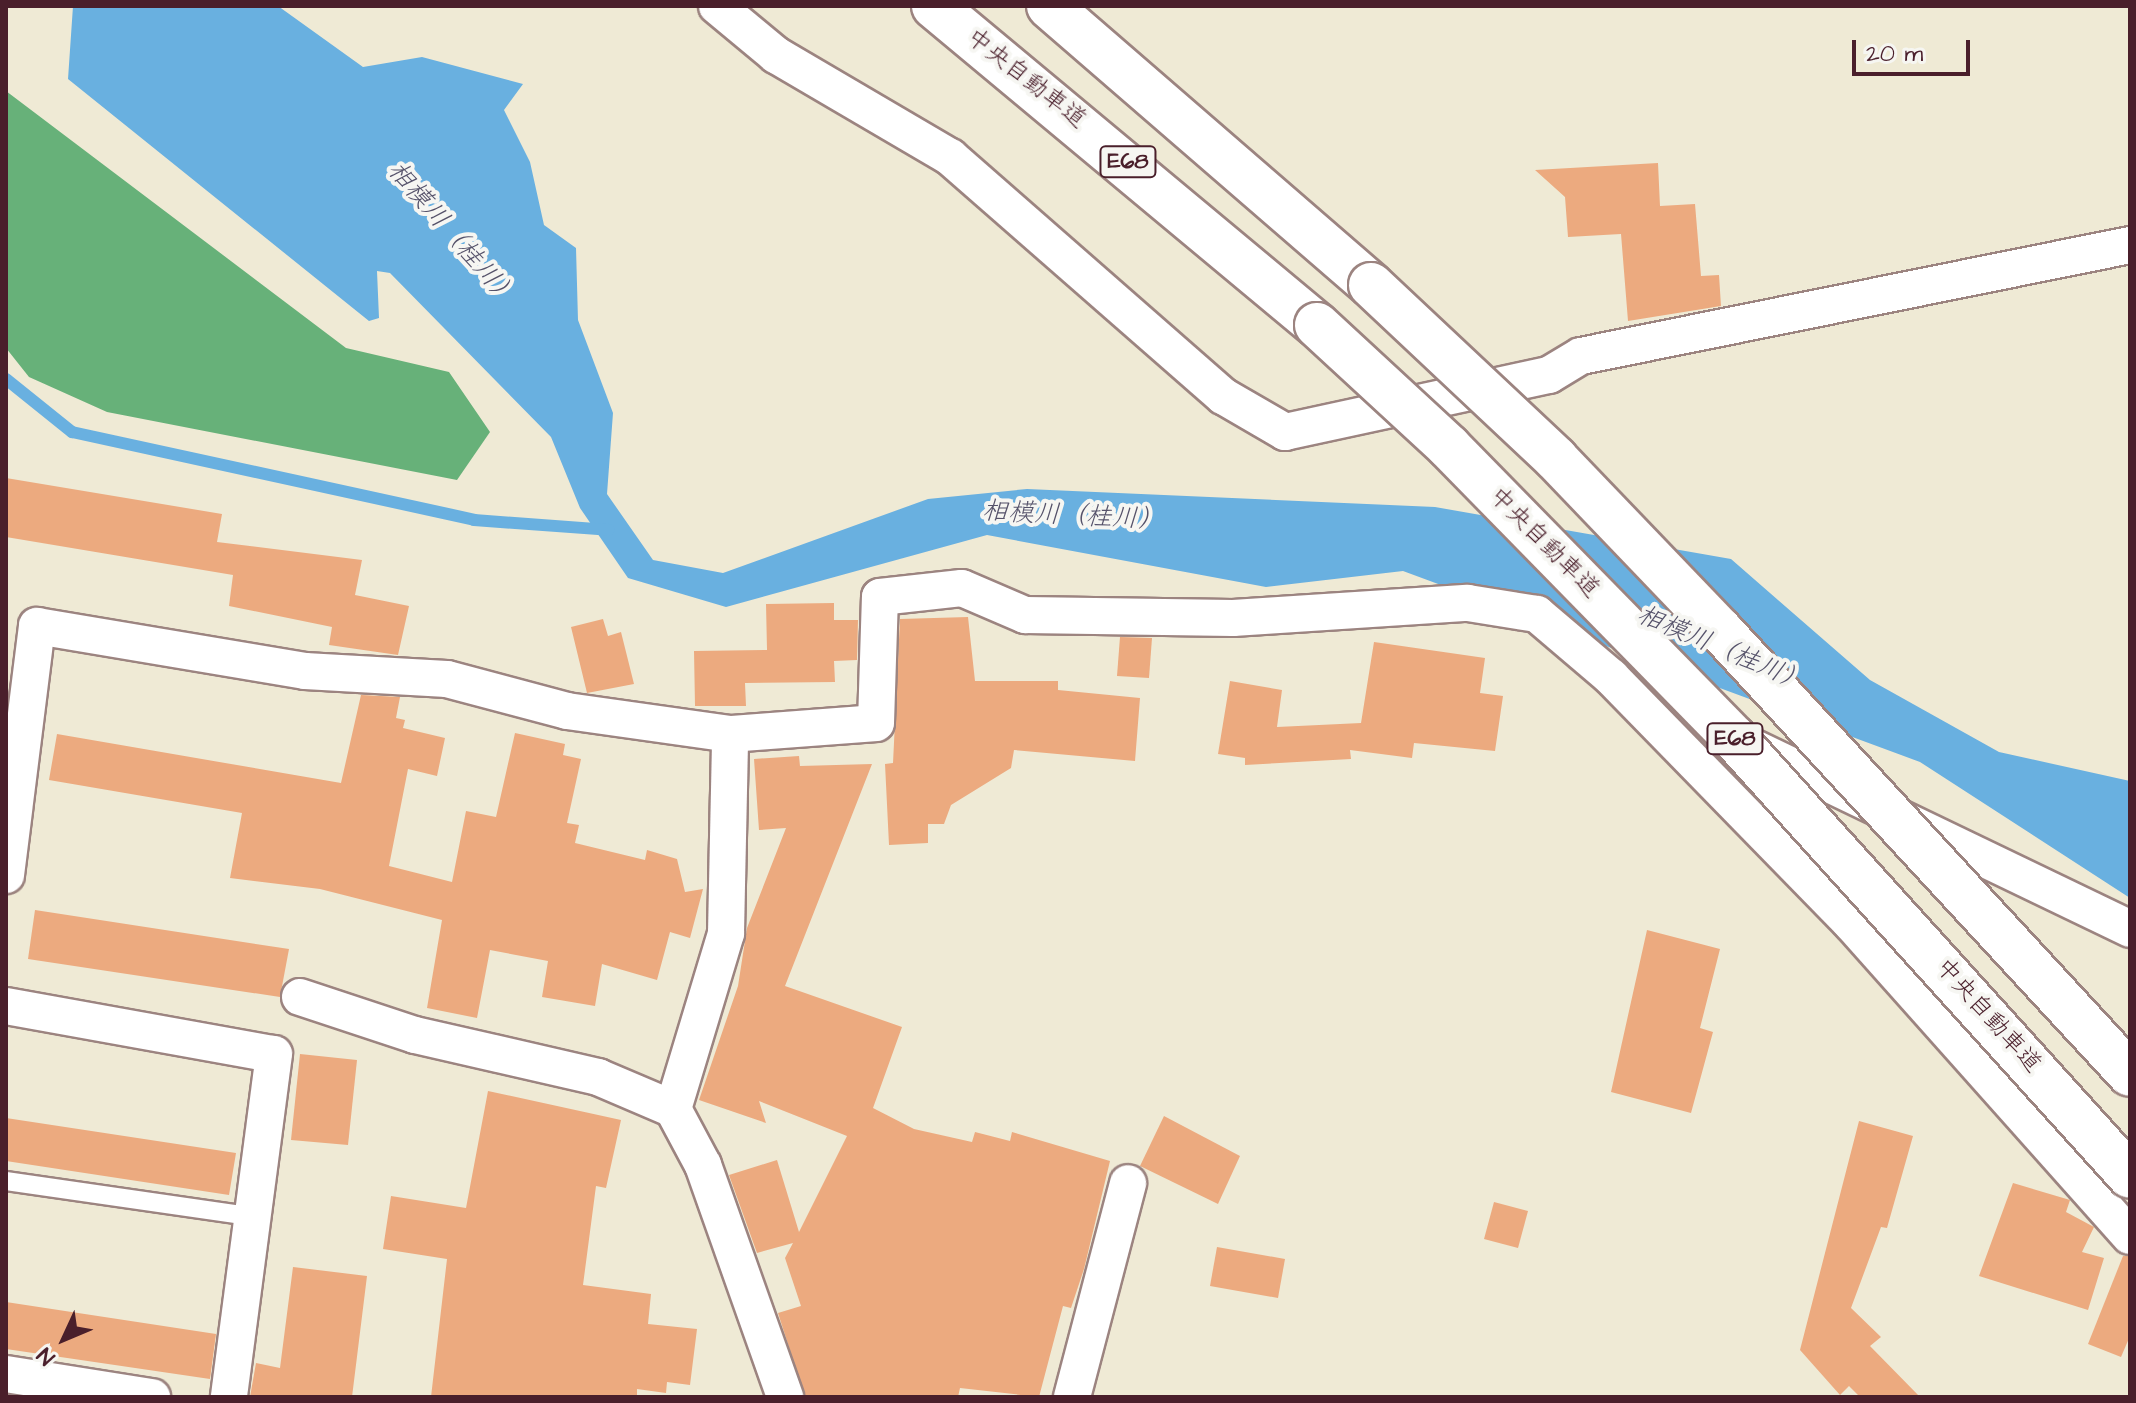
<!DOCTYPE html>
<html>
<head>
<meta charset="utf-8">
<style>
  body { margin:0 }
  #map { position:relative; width:2136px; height:1403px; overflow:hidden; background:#efead5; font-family:"Architects Daughter","Klee One",sans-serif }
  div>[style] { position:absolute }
  .forest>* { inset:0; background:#67b179 }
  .water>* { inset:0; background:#69b0e0 }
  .stream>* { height:12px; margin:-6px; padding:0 6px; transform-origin:6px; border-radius:6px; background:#69b0e0 }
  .building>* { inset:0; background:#ecaa7f }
  .roads { filter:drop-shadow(2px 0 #9c8480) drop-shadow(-2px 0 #9c8480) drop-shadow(0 2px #9c8480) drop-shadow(0 -2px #9c8480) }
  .lane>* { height:18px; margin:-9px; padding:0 9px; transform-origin:9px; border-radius:9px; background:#fff }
  .street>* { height:36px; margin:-18px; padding:0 18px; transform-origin:18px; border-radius:18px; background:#fff }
  .highway>* { height:44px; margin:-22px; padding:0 22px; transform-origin:22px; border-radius:22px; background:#fff }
  .bridges { filter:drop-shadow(2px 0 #9c8480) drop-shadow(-2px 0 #9c8480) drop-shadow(0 2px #9c8480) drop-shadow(0 -2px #9c8480) }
  .highway-bridge>* { height:44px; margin:-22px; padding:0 22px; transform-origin:22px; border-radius:22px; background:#fff }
  span { translate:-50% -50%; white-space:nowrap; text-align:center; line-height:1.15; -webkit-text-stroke:8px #f6f6f2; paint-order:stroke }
  .shield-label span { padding:2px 6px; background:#f6f6f2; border:2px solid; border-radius:6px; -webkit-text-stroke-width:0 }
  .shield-label { font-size:22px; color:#4a1f2b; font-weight:700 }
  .street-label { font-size:24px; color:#4a1f2b }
  .water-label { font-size:26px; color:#55526a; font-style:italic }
  .frame { position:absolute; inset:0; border:8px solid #4a1f2b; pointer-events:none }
  .north { position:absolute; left:24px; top:1299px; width:80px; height:80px; -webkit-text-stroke:6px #f6f6f2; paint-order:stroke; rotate:226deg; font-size:22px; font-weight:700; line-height:32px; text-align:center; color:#4a1f2b }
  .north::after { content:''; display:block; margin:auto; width:28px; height:36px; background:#4a1f2b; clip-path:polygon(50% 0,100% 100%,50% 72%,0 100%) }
  .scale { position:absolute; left:1852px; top:40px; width:118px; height:36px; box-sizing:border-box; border:4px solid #4a1f2b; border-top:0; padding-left:10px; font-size:24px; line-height:28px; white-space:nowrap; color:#4a1f2b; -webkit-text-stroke:6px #f6f6f2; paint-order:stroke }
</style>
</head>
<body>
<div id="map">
  <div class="forest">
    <div style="clip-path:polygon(6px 91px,346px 348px,449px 372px,490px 432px,457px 480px,107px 412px,29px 377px,6px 348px)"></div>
  </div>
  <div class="water">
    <div style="clip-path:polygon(73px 6px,278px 6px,363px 67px,422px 57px,523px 84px,504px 110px,530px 162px,544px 225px,576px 248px,578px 320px,613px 413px,607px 494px,653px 560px,723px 573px,928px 499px,1027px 489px,1435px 507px,1731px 559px,1870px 680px,1999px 752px,2130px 781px,2130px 898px,1920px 762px,1403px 571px,1266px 587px,987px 535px,726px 607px,628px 578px,580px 508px,551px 437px,390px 273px,377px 271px,379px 318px,369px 321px,68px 79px)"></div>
  </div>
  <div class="stream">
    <div style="left:6px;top:379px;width:85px;rotate:38.8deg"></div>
    <div style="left:72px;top:432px;width:412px;rotate:12.3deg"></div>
    <div style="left:474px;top:520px;width:135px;rotate:4.2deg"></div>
  </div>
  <div class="building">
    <div style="clip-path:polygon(1658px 163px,1660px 206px,1695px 204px,1701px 276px,1719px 275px,1721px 306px,1628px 321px,1621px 234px,1568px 237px,1565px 197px,1535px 170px)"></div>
    <div style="clip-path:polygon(6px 478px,222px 514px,217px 542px,362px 560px,355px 595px,409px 606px,398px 655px,329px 645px,332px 627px,229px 606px,233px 575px,6px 537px)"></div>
    <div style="clip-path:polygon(834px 603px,834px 620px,858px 620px,857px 660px,834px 661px,835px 682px,745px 683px,746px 706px,695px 706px,694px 651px,767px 650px,766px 604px)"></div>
    <div style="clip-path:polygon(968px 617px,975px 681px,1058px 681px,1058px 690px,1140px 698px,1135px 761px,1014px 750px,1011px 768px,951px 805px,944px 824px,928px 824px,928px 843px,889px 845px,885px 764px,893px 763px,900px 619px)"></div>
    <div style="clip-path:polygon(603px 619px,608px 636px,621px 632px,634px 684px,587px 693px,571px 627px)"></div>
    <div style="clip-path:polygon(1120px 637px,1152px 638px,1149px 678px,1117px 676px)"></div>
    <div style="clip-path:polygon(1374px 642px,1485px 658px,1480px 693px,1503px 696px,1495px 751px,1414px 743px,1412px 758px,1350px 750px,1351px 759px,1245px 765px,1245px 758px,1218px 754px,1230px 681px,1282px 690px,1277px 727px,1361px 723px)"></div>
    <div style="clip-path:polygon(361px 695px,400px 697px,396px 718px,405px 720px,403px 728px,445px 738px,437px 776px,408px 769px,389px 866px,452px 882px,466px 811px,496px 817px,515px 733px,565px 744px,563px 755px,581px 759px,567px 823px,579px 825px,575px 843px,645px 860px,647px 850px,677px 859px,685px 892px,703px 889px,690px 938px,670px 932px,657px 980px,602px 964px,595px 1006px,542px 997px,548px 961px,490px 950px,477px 1018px,427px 1008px,442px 920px,320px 889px,230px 878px,242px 813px,49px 780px,57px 734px,341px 783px)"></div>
    <div style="clip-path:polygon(799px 756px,800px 766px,872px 764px,785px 986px,902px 1027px,873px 1108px,914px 1129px,972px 1142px,975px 1132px,1010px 1141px,1012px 1132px,1110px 1161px,1084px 1269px,1071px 1308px,1063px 1306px,1039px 1397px,960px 1388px,958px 1397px,805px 1397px,778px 1313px,801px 1306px,785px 1258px,793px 1243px,757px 1253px,729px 1175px,777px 1160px,799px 1232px,847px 1136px,759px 1101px,766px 1123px,699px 1100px,738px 986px,747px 928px,786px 828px,759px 830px,754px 759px)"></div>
    <div style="clip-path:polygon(35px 910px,289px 949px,280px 997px,28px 959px)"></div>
    <div style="clip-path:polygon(1647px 930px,1720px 949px,1700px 1028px,1713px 1032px,1691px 1113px,1611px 1092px)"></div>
    <div style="clip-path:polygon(300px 1054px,357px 1060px,348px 1145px,291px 1140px)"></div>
    <div style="clip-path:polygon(488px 1091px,621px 1120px,606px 1188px,596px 1186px,583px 1285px,651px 1294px,648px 1324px,697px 1329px,690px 1385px,667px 1382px,666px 1393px,637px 1389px,637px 1397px,431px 1397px,447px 1259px,383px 1249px,391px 1196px,466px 1208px)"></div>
    <div style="clip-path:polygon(1164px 1116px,1240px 1156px,1218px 1204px,1140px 1166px)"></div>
    <div style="clip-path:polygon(6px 1118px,236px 1153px,229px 1195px,6px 1161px)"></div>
    <div style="clip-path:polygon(1859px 1121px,1913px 1136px,1887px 1228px,1881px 1227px,1851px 1308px,1881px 1337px,1870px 1346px,1920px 1397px,1860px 1397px,1849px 1386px,1840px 1395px,1800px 1350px)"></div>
    <div style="clip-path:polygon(2013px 1183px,2070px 1200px,2066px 1212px,2094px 1227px,2082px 1252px,2104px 1258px,2088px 1310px,1979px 1276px)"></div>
    <div style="clip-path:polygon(1494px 1202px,1528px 1211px,1518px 1248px,1484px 1239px)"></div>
    <div style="clip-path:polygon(1217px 1247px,1285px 1259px,1278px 1298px,1210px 1286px)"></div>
    <div style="clip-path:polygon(2123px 1256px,2130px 1256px,2130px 1336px,2121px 1357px,2088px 1344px)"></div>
    <div style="clip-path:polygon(293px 1267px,367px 1276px,352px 1397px,250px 1397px,256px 1363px,280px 1368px)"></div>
    <div style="clip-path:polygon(6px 1302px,216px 1334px,210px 1379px,6px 1349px)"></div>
  </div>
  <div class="roads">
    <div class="lane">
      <div style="left:6px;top:1181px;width:253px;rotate:8.2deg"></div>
    </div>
    <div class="street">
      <div style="left:717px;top:6px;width:77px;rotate:39.7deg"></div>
      <div style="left:776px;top:55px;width:202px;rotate:30.4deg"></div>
      <div style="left:950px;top:157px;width:363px;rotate:41.2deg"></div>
      <div style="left:1223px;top:396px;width:72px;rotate:30.1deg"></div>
      <div style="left:1285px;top:432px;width:270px;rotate:-12.2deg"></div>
      <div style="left:1549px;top:375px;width:37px;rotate:-31deg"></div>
      <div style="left:1581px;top:356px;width:560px;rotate:-11.43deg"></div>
      <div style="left:1746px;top:744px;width:426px;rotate:25.7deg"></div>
      <div style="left:6px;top:875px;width:251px;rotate:-82.9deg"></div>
      <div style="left:37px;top:626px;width:272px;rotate:9.5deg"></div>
      <div style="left:305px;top:671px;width:142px;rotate:3.2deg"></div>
      <div style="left:447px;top:679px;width:124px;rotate:14.9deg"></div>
      <div style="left:567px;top:711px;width:165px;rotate:8deg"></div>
      <div style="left:300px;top:997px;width:121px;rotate:18.3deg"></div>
      <div style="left:415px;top:1035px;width:188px;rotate:12.9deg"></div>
      <div style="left:598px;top:1077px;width:82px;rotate:23.1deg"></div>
      <div style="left:673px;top:1109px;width:64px;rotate:61.8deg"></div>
      <div style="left:703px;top:1165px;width:246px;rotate:70.5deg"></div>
      <div style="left:6px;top:1006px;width:272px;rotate:10.2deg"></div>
      <div style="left:274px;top:1054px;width:346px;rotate:97.5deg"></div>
      <div style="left:673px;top:1109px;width:184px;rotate:-73.2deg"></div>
      <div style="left:726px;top:933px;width:199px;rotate:-88.8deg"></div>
      <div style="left:730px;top:734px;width:146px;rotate:-4.3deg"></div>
      <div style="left:876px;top:723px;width:126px;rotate:-88.2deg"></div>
      <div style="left:880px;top:597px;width:82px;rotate:-6.3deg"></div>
      <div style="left:962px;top:588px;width:69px;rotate:23.2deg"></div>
      <div style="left:1025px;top:615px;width:208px;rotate:0.8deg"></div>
      <div style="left:1233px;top:618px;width:235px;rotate:-3.7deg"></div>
      <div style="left:1468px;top:603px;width:70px;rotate:9.1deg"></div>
      <div style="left:1537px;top:614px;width:97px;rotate:40.4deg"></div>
      <div style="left:1611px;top:677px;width:344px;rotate:45.7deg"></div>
      <div style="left:1851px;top:923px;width:419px;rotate:48.3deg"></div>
      <div style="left:6px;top:1374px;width:148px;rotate:9deg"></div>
      <div style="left:1072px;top:1397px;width:221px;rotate:-75.3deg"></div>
    </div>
    <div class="highway">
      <div style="left:934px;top:6px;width:498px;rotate:39.8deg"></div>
      <div style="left:1049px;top:6px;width:426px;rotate:40.9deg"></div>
    </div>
  </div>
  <div class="bridges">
    <div class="highway-bridge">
      <div style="left:1371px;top:285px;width:254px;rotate:43.2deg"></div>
      <div style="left:1556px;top:459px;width:237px;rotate:46.2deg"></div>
      <div style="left:1720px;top:630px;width:604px;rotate:47.28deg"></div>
      <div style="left:1317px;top:325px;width:180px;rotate:42.7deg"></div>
      <div style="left:1449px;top:447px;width:407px;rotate:45.6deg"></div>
      <div style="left:1734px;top:738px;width:590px;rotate:47.88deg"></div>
    </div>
  </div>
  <div class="shield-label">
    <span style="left:1128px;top:162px">E68</span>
    <span style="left:1735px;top:739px">E68</span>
  </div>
  <div class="street-label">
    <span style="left:1026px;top:79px;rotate:38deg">中央自動車道</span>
    <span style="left:1544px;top:543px;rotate:45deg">中央自動車道</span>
    <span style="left:1988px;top:1016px;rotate:48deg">中央自動車道</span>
  </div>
  <div class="water-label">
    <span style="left:452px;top:234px;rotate:49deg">相模川（桂川）</span>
    <span style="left:1073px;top:516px;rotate:3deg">相模川（桂川）</span>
    <span style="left:1722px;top:649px;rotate:23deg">相模川（桂川）</span>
  </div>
  <div class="frame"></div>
  <div class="north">N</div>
  <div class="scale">20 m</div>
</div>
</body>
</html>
